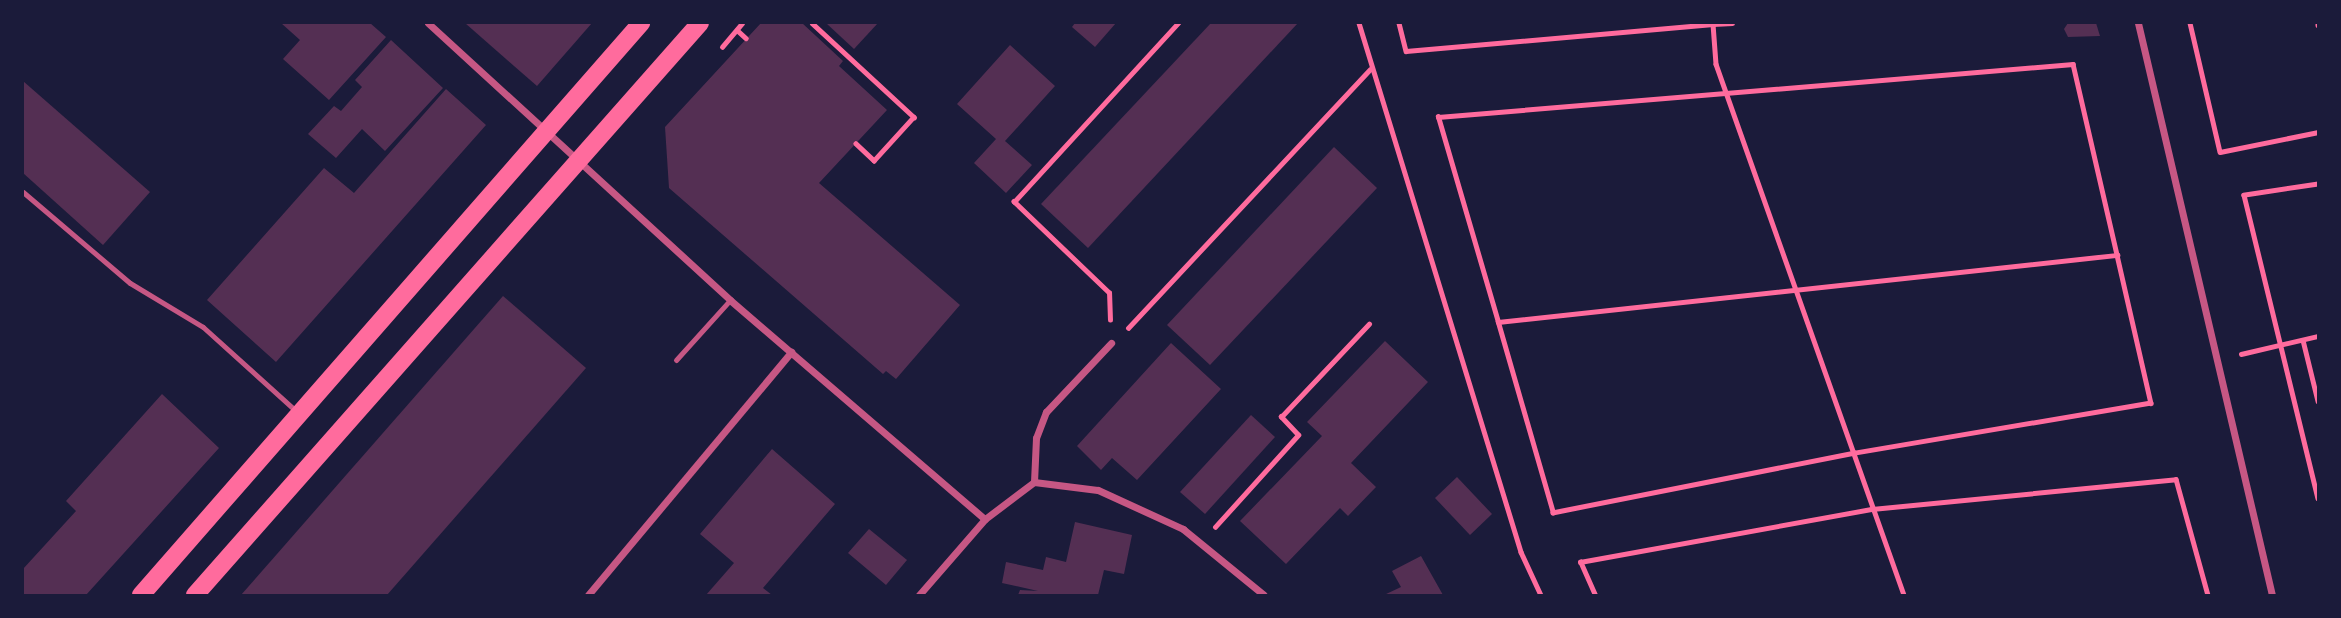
<!DOCTYPE html>
<html>
<head>
<meta charset="utf-8">
<style>
  body { margin:0 }
  #map { position:relative; width:2341px; height:618px; overflow:hidden; background:#1b1b3a; font-family:Manrope,sans-serif }
  div>[style] { position:absolute }
  .building>* { inset:0; background:#542f53 }
  .path>* { height:4.5px; margin:-2.25px; padding:0 2.25px; transform-origin:2.25px; border-radius:2.25px; background:#ff6b9d }
  .service>* { height:5px; margin:-2.5px; padding:0 2.5px; transform-origin:2.5px; border-radius:2.5px; background:#c65784 }
  .minor>* { height:7px; margin:-3.5px; padding:0 3.5px; transform-origin:3.5px; border-radius:3.5px; background:#c65784 }
  .primary>* { height:18px; margin:-9px; padding:0 9px; transform-origin:9px; border-radius:9px; background:#ff6b9d }
  span { translate:-50% -50%; white-space:nowrap; text-align:center; line-height:1.15; -webkit-text-stroke:5px #1b1b3a; paint-order:stroke }
  .frame { position:absolute; inset:0; border:24px solid #1b1b3a; pointer-events:none }
</style>
</head>
<body>
<div id="map">
  <div class="building">
    <div style="clip-path:polygon(281px 23px,370px 23px,386px 37px,329px 100px,283px 59px,300px 40px)"></div>
    <div style="clip-path:polygon(465px 23px,592px 23px,537px 86px)"></div>
    <div style="clip-path:polygon(761px 23px,802px 23px,843px 61px,839px 66px,887px 110px,819px 183px,960px 305px,896px 379px,886px 371px,883px 374px,669px 188px,665px 127px)"></div>
    <div style="clip-path:polygon(826px 23px,878px 23px,854px 49px)"></div>
    <div style="clip-path:polygon(1075px 23px,1116px 23px,1095px 47px,1072px 27px)"></div>
    <div style="clip-path:polygon(1211px 23px,1298px 23px,1088px 248px,1041px 204px)"></div>
    <div style="clip-path:polygon(2068px 23px,2096px 23px,2100px 36px,2068px 37px,2064px 29px)"></div>
    <div style="clip-path:polygon(391px 40px,443px 88px,385px 151px,362px 129px,336px 158px,308px 134px,334px 106px,341px 111px,362px 87px,355px 80px)"></div>
    <div style="clip-path:polygon(1010px 45px,1055px 86px,1005px 141px,1032px 165px,1006px 193px,974px 163px,996px 139px,957px 104px)"></div>
    <div style="clip-path:polygon(23px 81px,150px 192px,103px 245px,23px 173px)"></div>
    <div style="clip-path:polygon(446px 89px,486px 125px,276px 362px,207px 300px,324px 168px,354px 193px)"></div>
    <div style="clip-path:polygon(1334px 147px,1377px 188px,1210px 365px,1167px 325px)"></div>
    <div style="clip-path:polygon(503px 296px,586px 368px,387px 595px,241px 595px)"></div>
    <div style="clip-path:polygon(1385px 341px,1428px 382px,1351px 463px,1376px 487px,1348px 516px,1340px 508px,1286px 564px,1240px 521px,1322px 436px,1307px 422px)"></div>
    <div style="clip-path:polygon(1171px 343px,1221px 389px,1137px 480px,1112px 458px,1101px 470px,1077px 446px)"></div>
    <div style="clip-path:polygon(162px 394px,219px 448px,86px 595px,23px 595px,23px 569px,76px 511px,66px 501px)"></div>
    <div style="clip-path:polygon(1251px 415px,1275px 437px,1205px 514px,1180px 492px)"></div>
    <div style="clip-path:polygon(772px 449px,835px 504px,763px 588px,772px 595px,706px 595px,734px 563px,700px 534px)"></div>
    <div style="clip-path:polygon(1457px 477px,1492px 514px,1470px 535px,1435px 498px)"></div>
    <div style="clip-path:polygon(1075px 522px,1132px 535px,1124px 574px,1104px 570px,1098px 595px,1018px 595px,1020px 590px,1038px 591px,1002px 583px,1006px 562px,1043px 570px,1046px 557px,1066px 562px)"></div>
    <div style="clip-path:polygon(869px 529px,907px 560px,886px 585px,848px 553px)"></div>
    <div style="clip-path:polygon(1421px 556px,1443px 595px,1384px 595px,1401px 587px,1392px 571px)"></div>
  </div>
  <div class="path">
    <div style="left:812px;top:23px;width:139px;rotate:42.7deg"></div>
    <div style="left:914px;top:117px;width:59px;rotate:132.3deg"></div>
    <div style="left:874px;top:161px;width:25px;rotate:-137deg"></div>
    <div style="left:1359px;top:23px;width:553px;rotate:72.97deg"></div>
    <div style="left:1521px;top:552px;width:47px;rotate:65.1deg"></div>
    <div style="left:1399px;top:23px;width:29px;rotate:76deg"></div>
    <div style="left:1406px;top:51px;width:308px;rotate:-5deg"></div>
    <div style="left:1713px;top:24px;width:40px;rotate:85.7deg"></div>
    <div style="left:1716px;top:64px;width:563px;rotate:70.5deg"></div>
    <div style="left:2190px;top:23px;width:132px;rotate:76.9deg"></div>
    <div style="left:2220px;top:152px;width:100px;rotate:-11.5deg"></div>
    <div style="left:2318px;top:23px;width:2px;rotate:90deg"></div>
    <div style="left:1713px;top:24px;width:19px;rotate:-3deg"></div>
    <div style="left:737px;top:30px;width:12px;rotate:42deg"></div>
    <div style="left:722px;top:47px;width:31px;rotate:-50deg"></div>
    <div style="left:2318px;top:184px;width:75px;rotate:171.5deg"></div>
    <div style="left:2244px;top:195px;width:312px;rotate:76.3deg"></div>
    <div style="left:1110px;top:320px;width:27px;rotate:-92deg"></div>
    <div style="left:1109px;top:293px;width:132px;rotate:-136.2deg"></div>
    <div style="left:1014px;top:202px;width:243px;rotate:-47.5deg"></div>
    <div style="left:1498px;top:322px;width:214px;rotate:-106.3deg"></div>
    <div style="left:1438px;top:117px;width:637px;rotate:-4.77deg"></div>
    <div style="left:2073px;top:64px;width:196px;rotate:77deg"></div>
    <div style="left:2117px;top:255px;width:152px;rotate:77.1deg"></div>
    <div style="left:2151px;top:403px;width:300px;rotate:170.4deg"></div>
    <div style="left:1855px;top:453px;width:308px;rotate:168.8deg"></div>
    <div style="left:1553px;top:513px;width:199px;rotate:-106.1deg"></div>
    <div style="left:1498px;top:322px;width:623px;rotate:-6.18deg"></div>
    <div style="left:1128px;top:328px;width:354px;rotate:-46.9deg"></div>
    <div style="left:2303px;top:340px;width:63px;rotate:76.2deg"></div>
    <div style="left:2241px;top:354px;width:79px;rotate:-13.2deg"></div>
    <div style="left:1215px;top:527px;width:124px;rotate:-47.9deg"></div>
    <div style="left:1298px;top:435px;width:25px;rotate:-133deg"></div>
    <div style="left:1281px;top:417px;width:128px;rotate:-46.6deg"></div>
    <div style="left:1595px;top:595px;width:36px;rotate:-114deg"></div>
    <div style="left:1580px;top:562px;width:297px;rotate:-10.3deg"></div>
    <div style="left:1872px;top:509px;width:305px;rotate:-5.6deg"></div>
    <div style="left:2176px;top:479px;width:120px;rotate:74.6deg"></div>
  </div>
  <div class="service">
    <div style="left:23px;top:192px;width:140px;rotate:40.4deg"></div>
    <div style="left:130px;top:283px;width:85px;rotate:31.1deg"></div>
    <div style="left:203px;top:327px;width:127px;rotate:42.1deg"></div>
    <div style="left:676px;top:360px;width:81px;rotate:-48deg"></div>
  </div>
  <div class="minor">
    <div style="left:428px;top:23px;width:410px;rotate:42.5deg"></div>
    <div style="left:730px;top:300px;width:336px;rotate:40.7deg"></div>
    <div style="left:985px;top:519px;width:101px;rotate:131deg"></div>
    <div style="left:2138px;top:23px;width:587px;rotate:76.82deg"></div>
    <div style="left:1034px;top:482px;width:44px;rotate:-87.4deg"></div>
    <div style="left:1036px;top:438px;width:28px;rotate:-69deg"></div>
    <div style="left:1046px;top:412px;width:95px;rotate:-46.7deg"></div>
    <div style="left:985px;top:519px;width:61px;rotate:-37.1deg"></div>
    <div style="left:1034px;top:482px;width:64px;rotate:7.1deg"></div>
    <div style="left:1098px;top:490px;width:94px;rotate:24.6deg"></div>
    <div style="left:1183px;top:529px;width:104px;rotate:39.2deg"></div>
    <div style="left:588px;top:595px;width:317px;rotate:-50.1deg"></div>
  </div>
  <div class="primary">
    <div style="left:141px;top:595px;width:760px;rotate:-48.84deg"></div>
    <div style="left:195px;top:595px;width:763px;rotate:-48.56deg"></div>
  </div>
  <div class="frame"></div>
</div>
</body>
</html>
